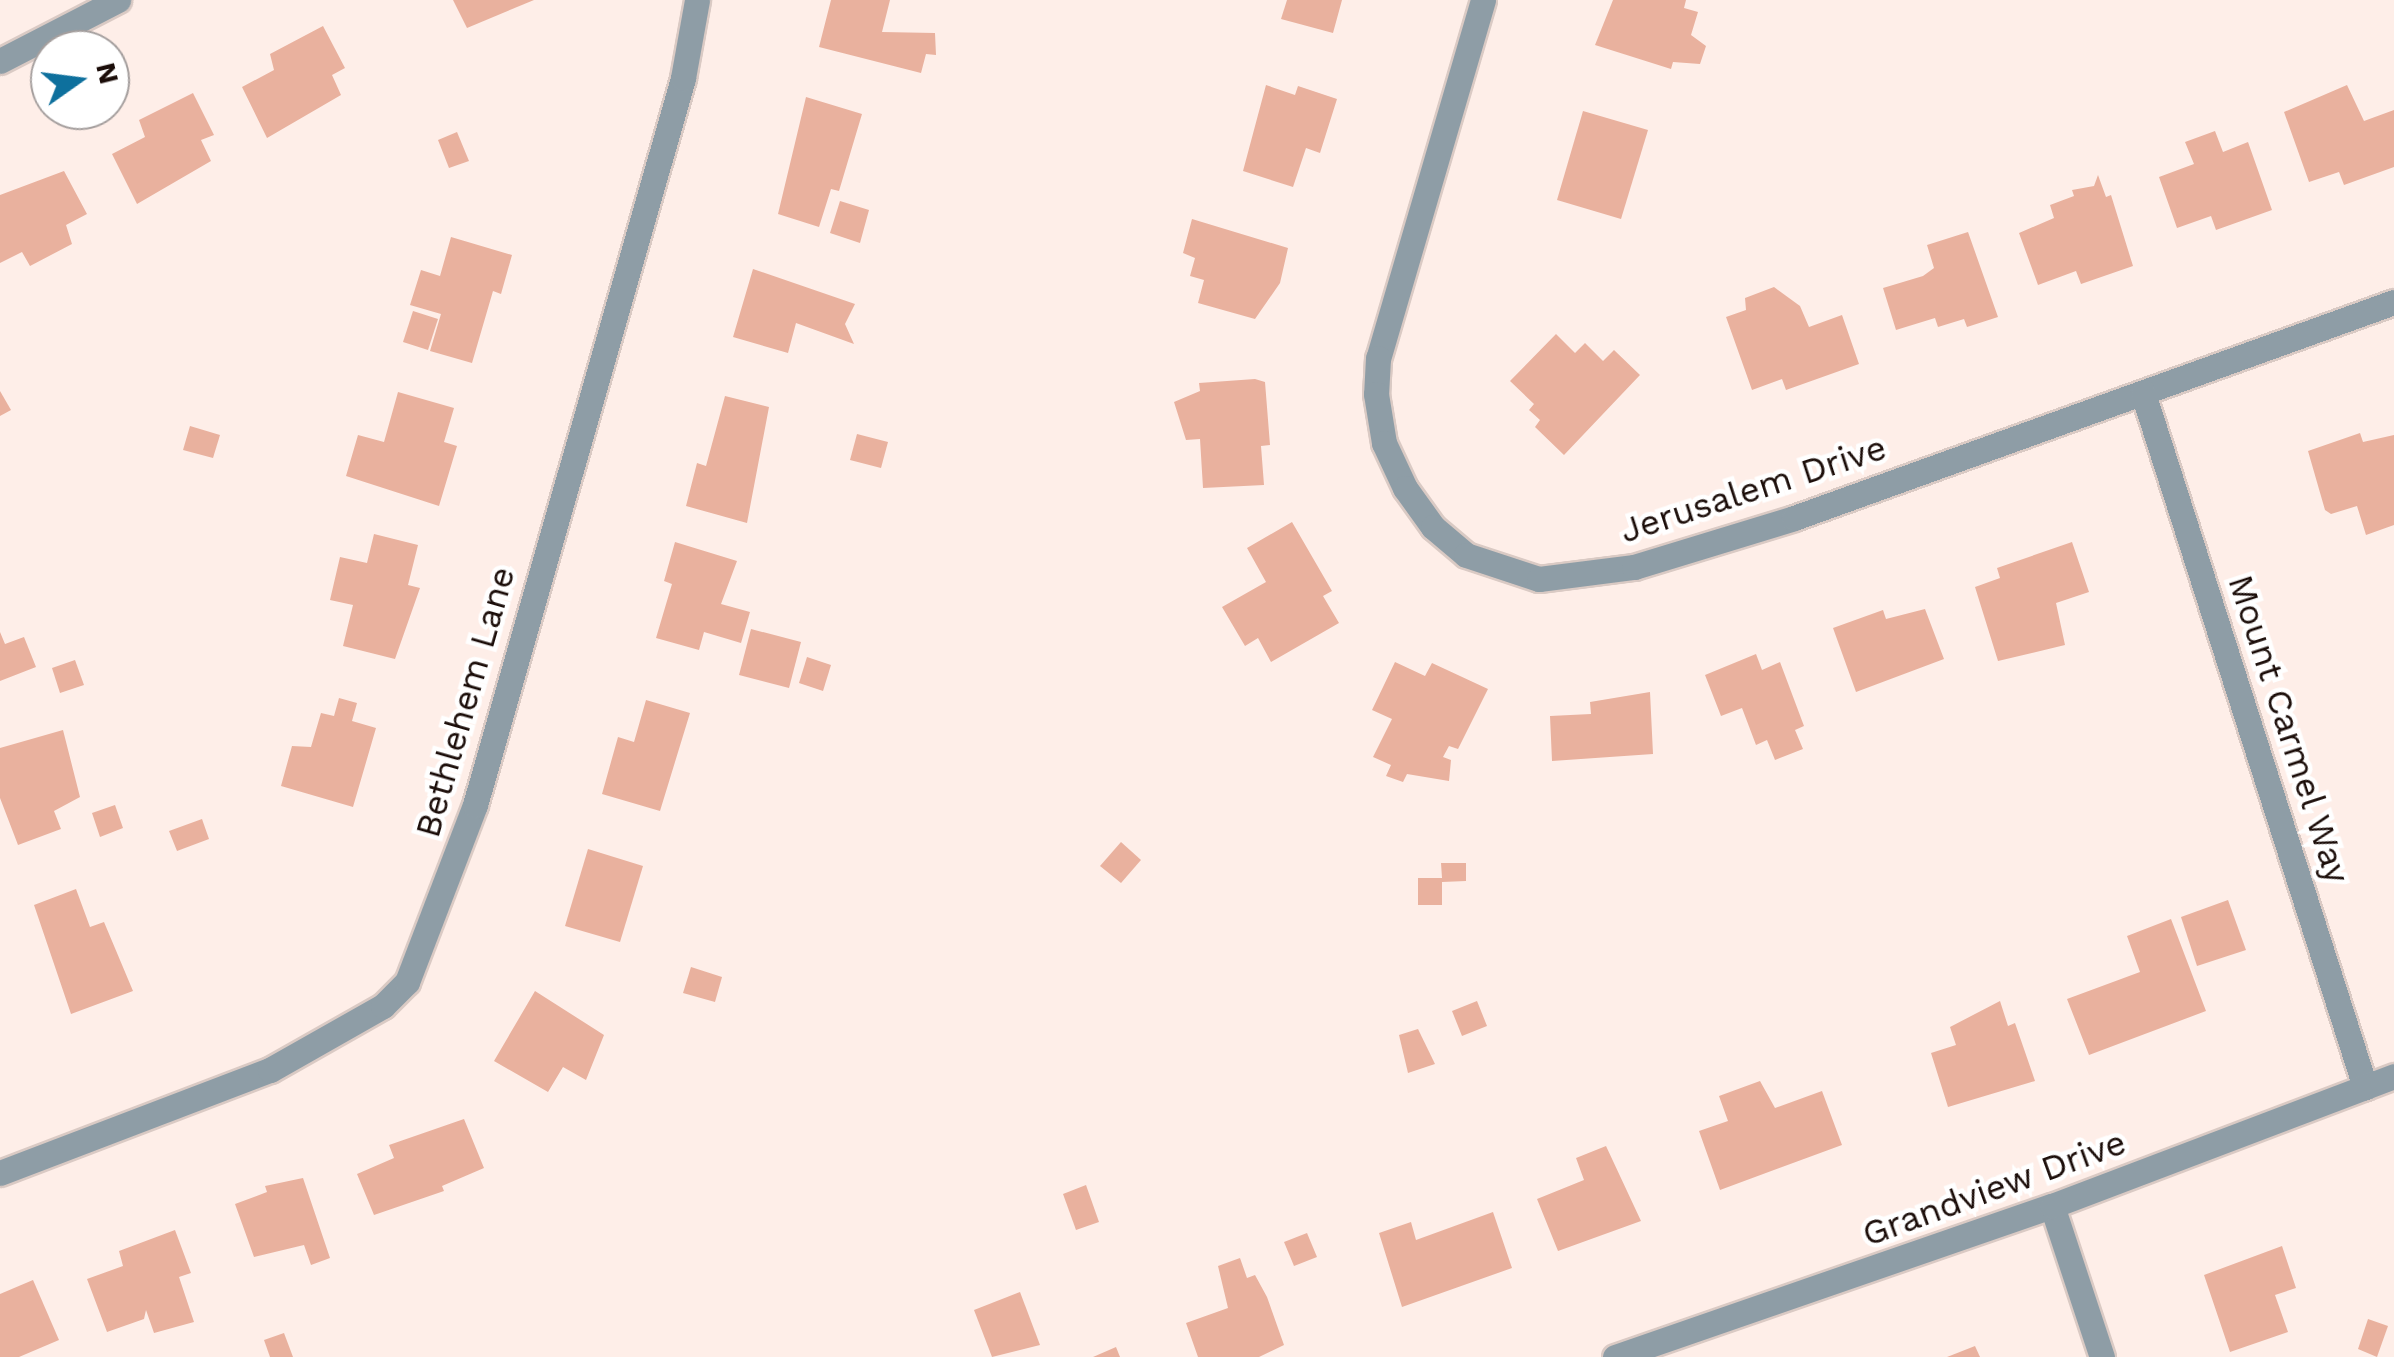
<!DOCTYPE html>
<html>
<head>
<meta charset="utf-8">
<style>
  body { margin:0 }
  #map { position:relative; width:2394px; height:1357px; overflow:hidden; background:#feeee8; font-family:"Work Sans",sans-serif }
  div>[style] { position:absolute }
  .building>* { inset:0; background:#e9b19e }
  .roads { filter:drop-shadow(2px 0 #dacac4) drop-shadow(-2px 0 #dacac4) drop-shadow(0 2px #dacac4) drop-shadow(0 -2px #dacac4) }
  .minor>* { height:25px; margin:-12.5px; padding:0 12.5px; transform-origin:12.5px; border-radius:12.5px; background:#8e9da6 }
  span { translate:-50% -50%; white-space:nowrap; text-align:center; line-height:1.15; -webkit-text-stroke:9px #fff; paint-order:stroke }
  .street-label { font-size:35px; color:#1b0d09 }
  .north { position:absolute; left:30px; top:30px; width:100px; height:100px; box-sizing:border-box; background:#fff; border:2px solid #a49e9d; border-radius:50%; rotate:76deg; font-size:28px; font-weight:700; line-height:40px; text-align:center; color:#1b0d09 }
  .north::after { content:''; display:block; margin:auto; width:35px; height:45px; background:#0e709d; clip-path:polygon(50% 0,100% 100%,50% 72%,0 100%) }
</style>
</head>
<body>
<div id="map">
  <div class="building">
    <div style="clip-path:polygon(453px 0,534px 0,467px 28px)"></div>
    <div style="clip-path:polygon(831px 0,890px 0,882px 32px,935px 33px,936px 55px,926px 54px,921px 73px,819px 47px)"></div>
    <div style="clip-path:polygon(1287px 0,1342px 0,1333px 33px,1281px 19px)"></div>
    <div style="clip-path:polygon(1613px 0,1686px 0,1684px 8px,1698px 12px,1691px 35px,1706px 46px,1700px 64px,1673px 62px,1671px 69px,1595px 45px)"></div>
    <div style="clip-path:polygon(323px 26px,345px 68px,332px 75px,341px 95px,267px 138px,242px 87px,274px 70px,270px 54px)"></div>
    <div style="clip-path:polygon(1266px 85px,1295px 95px,1298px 86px,1337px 99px,1320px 153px,1306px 148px,1293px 187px,1243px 171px)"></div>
    <div style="clip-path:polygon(2347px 85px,2364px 121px,2394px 110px,2394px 167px,2344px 185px,2339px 172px,2309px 182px,2284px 112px)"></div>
    <div style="clip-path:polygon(193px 93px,214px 135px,201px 140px,211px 161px,137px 204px,112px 154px,145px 137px,139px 120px)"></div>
    <div style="clip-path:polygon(806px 97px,862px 114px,839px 191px,831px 189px,819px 227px,778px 214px)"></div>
    <div style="clip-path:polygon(1583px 111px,1648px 130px,1621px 219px,1557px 200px)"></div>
    <div style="clip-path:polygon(2215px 131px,2223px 152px,2248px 142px,2272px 210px,2216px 230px,2211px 216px,2177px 228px,2159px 177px,2194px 164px,2185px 142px)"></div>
    <div style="clip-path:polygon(457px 132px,469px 161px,449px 168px,438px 140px)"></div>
    <div style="clip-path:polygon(64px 171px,87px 214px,66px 225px,72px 244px,30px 266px,22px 252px,0 263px,0 195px)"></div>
    <div style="clip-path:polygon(2098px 175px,2106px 197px,2111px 195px,2133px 266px,2081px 284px,2076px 271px,2038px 285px,2019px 233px,2054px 218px,2050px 205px,2074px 196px,2072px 190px,2094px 186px)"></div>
    <div style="clip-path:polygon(840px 201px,869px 210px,860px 243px,830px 233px)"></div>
    <div style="clip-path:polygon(1192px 219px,1288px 248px,1280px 283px,1255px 319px,1198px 303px,1204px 280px,1190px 276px,1195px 258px,1183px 253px)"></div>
    <div style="clip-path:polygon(1968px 232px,1998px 317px,1967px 327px,1964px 319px,1938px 327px,1935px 318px,1896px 330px,1883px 288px,1923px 276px,1934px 268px,1927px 245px)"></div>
    <div style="clip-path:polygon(451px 237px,512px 255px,501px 294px,493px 291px,472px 363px,430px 351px,441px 314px,410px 305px,421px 270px,440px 276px)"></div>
    <div style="clip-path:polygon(753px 269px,855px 304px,845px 324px,854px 344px,796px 323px,788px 353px,733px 337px)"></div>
    <div style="clip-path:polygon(1774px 287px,1800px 306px,1809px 327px,1842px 315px,1859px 364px,1786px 390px,1782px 379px,1752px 390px,1726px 317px,1746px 310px,1745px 298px)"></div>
    <div style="clip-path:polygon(413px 311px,438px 319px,428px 350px,403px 342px)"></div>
    <div style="clip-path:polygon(1556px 334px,1575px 353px,1585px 343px,1603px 361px,1614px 350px,1640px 375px,1564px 455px,1535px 427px,1540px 420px,1529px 410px,1534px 404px,1510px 381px)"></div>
    <div style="clip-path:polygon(1255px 379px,1265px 382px,1270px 445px,1261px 446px,1264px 485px,1203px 488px,1200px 439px,1186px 440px,1174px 402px,1200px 391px,1199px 383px)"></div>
    <div style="clip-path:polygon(0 391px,11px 410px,0 416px)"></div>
    <div style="clip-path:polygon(398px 392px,454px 408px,444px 442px,457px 446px,439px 506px,346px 476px,358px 435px,384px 442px)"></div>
    <div style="clip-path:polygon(725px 396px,769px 407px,747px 523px,686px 506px,697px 463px,706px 466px)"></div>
    <div style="clip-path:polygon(190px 426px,220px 435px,213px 458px,183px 450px)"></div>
    <div style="clip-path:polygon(2360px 433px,2363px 442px,2394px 435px,2394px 525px,2366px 535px,2357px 506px,2331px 514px,2325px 510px,2308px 451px)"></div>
    <div style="clip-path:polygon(857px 434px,888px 442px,881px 468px,850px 460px)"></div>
    <div style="clip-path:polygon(1292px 522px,1332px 591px,1323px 596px,1339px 623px,1271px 662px,1258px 638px,1245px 646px,1222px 607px,1266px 582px,1247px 548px)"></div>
    <div style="clip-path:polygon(374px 534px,418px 545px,408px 585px,420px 588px,395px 659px,343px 646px,353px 605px,330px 600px,340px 557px,367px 563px)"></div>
    <div style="clip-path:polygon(675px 542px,737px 561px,721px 604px,750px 612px,741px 643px,704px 632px,699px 650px,656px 638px,672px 584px,664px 581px)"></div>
    <div style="clip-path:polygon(2072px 542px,2089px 592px,2056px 603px,2065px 645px,1998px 661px,1975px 587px,2000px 578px,1997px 568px)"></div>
    <div style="clip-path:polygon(1925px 609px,1944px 659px,1856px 692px,1833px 628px,1883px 610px,1886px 619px)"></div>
    <div style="clip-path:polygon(751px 629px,801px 642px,789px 688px,739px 675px)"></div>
    <div style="clip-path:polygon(0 632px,5px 644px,24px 637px,36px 667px,0 681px)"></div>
    <div style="clip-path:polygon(1756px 654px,1762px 670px,1780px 662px,1804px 726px,1795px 730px,1803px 749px,1775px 760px,1767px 740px,1756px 745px,1742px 708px,1721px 716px,1705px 675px)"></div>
    <div style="clip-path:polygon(807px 657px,831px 665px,823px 691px,799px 683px)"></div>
    <div style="clip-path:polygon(75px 660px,84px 685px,60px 693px,52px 668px)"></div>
    <div style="clip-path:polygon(1395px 662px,1425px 676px,1432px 663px,1488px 689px,1458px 749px,1449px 746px,1443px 757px,1451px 760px,1449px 781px,1407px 774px,1403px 782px,1386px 776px,1391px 765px,1373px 757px,1392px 719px,1372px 710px)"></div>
    <div style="clip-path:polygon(1650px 692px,1653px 754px,1552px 761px,1550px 716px,1591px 714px,1590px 702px)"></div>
    <div style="clip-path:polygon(339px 698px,357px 703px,352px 721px,376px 728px,353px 807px,281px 786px,292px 746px,311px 747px,321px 713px,334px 716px)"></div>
    <div style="clip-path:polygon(646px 700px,690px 713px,660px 811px,602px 794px,618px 737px,634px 742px)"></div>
    <div style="clip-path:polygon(63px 730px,80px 797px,54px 811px,61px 829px,18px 845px,0 798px,0 748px)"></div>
    <div style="clip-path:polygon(115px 805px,123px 828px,100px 837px,92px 813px)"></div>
    <div style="clip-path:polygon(202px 819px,209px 839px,177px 851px,169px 831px)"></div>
    <div style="clip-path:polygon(1121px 842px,1141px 860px,1121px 883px,1100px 866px)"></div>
    <div style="clip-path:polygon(588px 849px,643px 866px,620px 942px,565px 926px)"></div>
    <div style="clip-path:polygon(1441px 863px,1466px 863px,1466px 881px,1442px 882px,1442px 905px,1418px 905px,1418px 878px,1442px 878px)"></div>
    <div style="clip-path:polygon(76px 889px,90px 927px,104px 922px,133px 991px,71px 1014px,34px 905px)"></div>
    <div style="clip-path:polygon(2228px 900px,2246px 950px,2197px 966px,2181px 917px)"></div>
    <div style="clip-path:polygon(2171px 919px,2206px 1011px,2089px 1055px,2067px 999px,2140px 972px,2127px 936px)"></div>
    <div style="clip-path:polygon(691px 967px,722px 977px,715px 1002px,683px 993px)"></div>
    <div style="clip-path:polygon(535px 991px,604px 1035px,586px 1080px,563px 1067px,548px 1092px,494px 1061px)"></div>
    <div style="clip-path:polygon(1477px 1001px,1487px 1026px,1462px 1036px,1452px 1011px)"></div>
    <div style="clip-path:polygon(2000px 1001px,2008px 1026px,2015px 1023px,2035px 1081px,1948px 1107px,1931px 1053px,1956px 1045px,1950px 1027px)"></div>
    <div style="clip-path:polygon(1418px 1029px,1435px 1064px,1408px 1073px,1399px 1035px)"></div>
    <div style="clip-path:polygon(1760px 1081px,1775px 1108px,1822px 1091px,1842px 1145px,1720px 1190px,1699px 1131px,1728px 1121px,1719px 1096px)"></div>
    <div style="clip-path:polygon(464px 1119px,484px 1168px,442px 1186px,444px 1191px,374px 1215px,357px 1174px,394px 1158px,389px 1145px)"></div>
    <div style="clip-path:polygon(1606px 1146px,1641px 1221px,1558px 1251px,1537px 1199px,1584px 1180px,1576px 1158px)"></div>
    <div style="clip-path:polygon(303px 1178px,330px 1258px,311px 1265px,304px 1245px,254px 1257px,235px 1204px,267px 1192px,265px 1186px)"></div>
    <div style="clip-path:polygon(1086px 1185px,1099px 1222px,1076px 1230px,1063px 1194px)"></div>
    <div style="clip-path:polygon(1493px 1212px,1512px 1268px,1402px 1307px,1379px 1233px,1411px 1222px,1416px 1240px)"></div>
    <div style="clip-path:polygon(175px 1230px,191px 1273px,179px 1277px,194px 1322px,154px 1333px,146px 1310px,144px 1319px,107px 1332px,87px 1279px,123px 1266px,119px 1251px)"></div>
    <div style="clip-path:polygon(1307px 1233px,1317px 1257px,1294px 1266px,1284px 1242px)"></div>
    <div style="clip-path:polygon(2282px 1246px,2296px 1288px,2275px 1295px,2288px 1332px,2230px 1352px,2204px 1275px)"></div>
    <div style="clip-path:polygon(1240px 1258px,1247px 1278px,1255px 1275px,1267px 1297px,1284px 1345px,1259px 1357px,1198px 1357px,1186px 1323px,1228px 1308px,1218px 1266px)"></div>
    <div style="clip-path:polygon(33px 1280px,59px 1340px,19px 1357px,0 1357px,0 1294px)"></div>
    <div style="clip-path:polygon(1020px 1292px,1040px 1345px,992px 1357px,974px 1310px)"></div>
    <div style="clip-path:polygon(2368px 1319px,2388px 1326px,2377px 1357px,2358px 1349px)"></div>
    <div style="clip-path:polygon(284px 1333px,293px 1357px,270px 1357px,264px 1340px)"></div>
    <div style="clip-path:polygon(1975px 1346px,1980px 1357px,1947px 1357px)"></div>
    <div style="clip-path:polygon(1116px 1347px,1120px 1357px,1093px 1357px)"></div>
  </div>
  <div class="roads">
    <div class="minor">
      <div style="left:1483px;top:0;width:373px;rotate:106.3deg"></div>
      <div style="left:1378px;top:358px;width:36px;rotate:93deg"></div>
      <div style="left:1376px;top:394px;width:50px;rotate:80.7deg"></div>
      <div style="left:1384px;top:443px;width:50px;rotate:65deg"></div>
      <div style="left:1405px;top:488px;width:48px;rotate:54.3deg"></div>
      <div style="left:1433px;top:527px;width:43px;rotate:40.3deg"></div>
      <div style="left:1466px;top:555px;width:77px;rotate:18.2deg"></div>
      <div style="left:1539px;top:579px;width:96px;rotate:-7.2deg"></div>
      <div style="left:1634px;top:567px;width:167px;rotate:-17deg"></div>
      <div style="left:1794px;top:518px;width:638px;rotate:-19.8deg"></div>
      <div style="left:0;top:61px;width:133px;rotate:-27.3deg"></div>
      <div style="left:2143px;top:393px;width:729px;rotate:72.26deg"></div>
      <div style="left:0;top:1173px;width:289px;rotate:-20.9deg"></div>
      <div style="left:270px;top:1070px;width:130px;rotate:-29.5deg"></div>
      <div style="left:383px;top:1006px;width:34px;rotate:-45deg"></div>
      <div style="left:407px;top:982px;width:190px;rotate:-69deg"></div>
      <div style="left:475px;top:805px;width:756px;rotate:-74.03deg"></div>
      <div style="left:683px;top:78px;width:79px;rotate:-79.8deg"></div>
      <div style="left:2052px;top:1206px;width:159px;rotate:71.7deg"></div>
      <div style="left:1615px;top:1357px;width:462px;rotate:-19.1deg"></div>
      <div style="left:2052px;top:1206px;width:366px;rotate:-20.8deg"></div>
    </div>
  </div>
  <div class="street-label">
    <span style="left:1753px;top:489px;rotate:-18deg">Jerusalem Drive</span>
    <span style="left:465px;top:702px;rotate:-74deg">Bethlehem Lane</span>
    <span style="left:2289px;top:729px;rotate:72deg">Mount Carmel Way</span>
    <span style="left:1994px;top:1188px;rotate:-20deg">Grandview Drive</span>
  </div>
  <div class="north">N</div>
</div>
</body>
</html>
